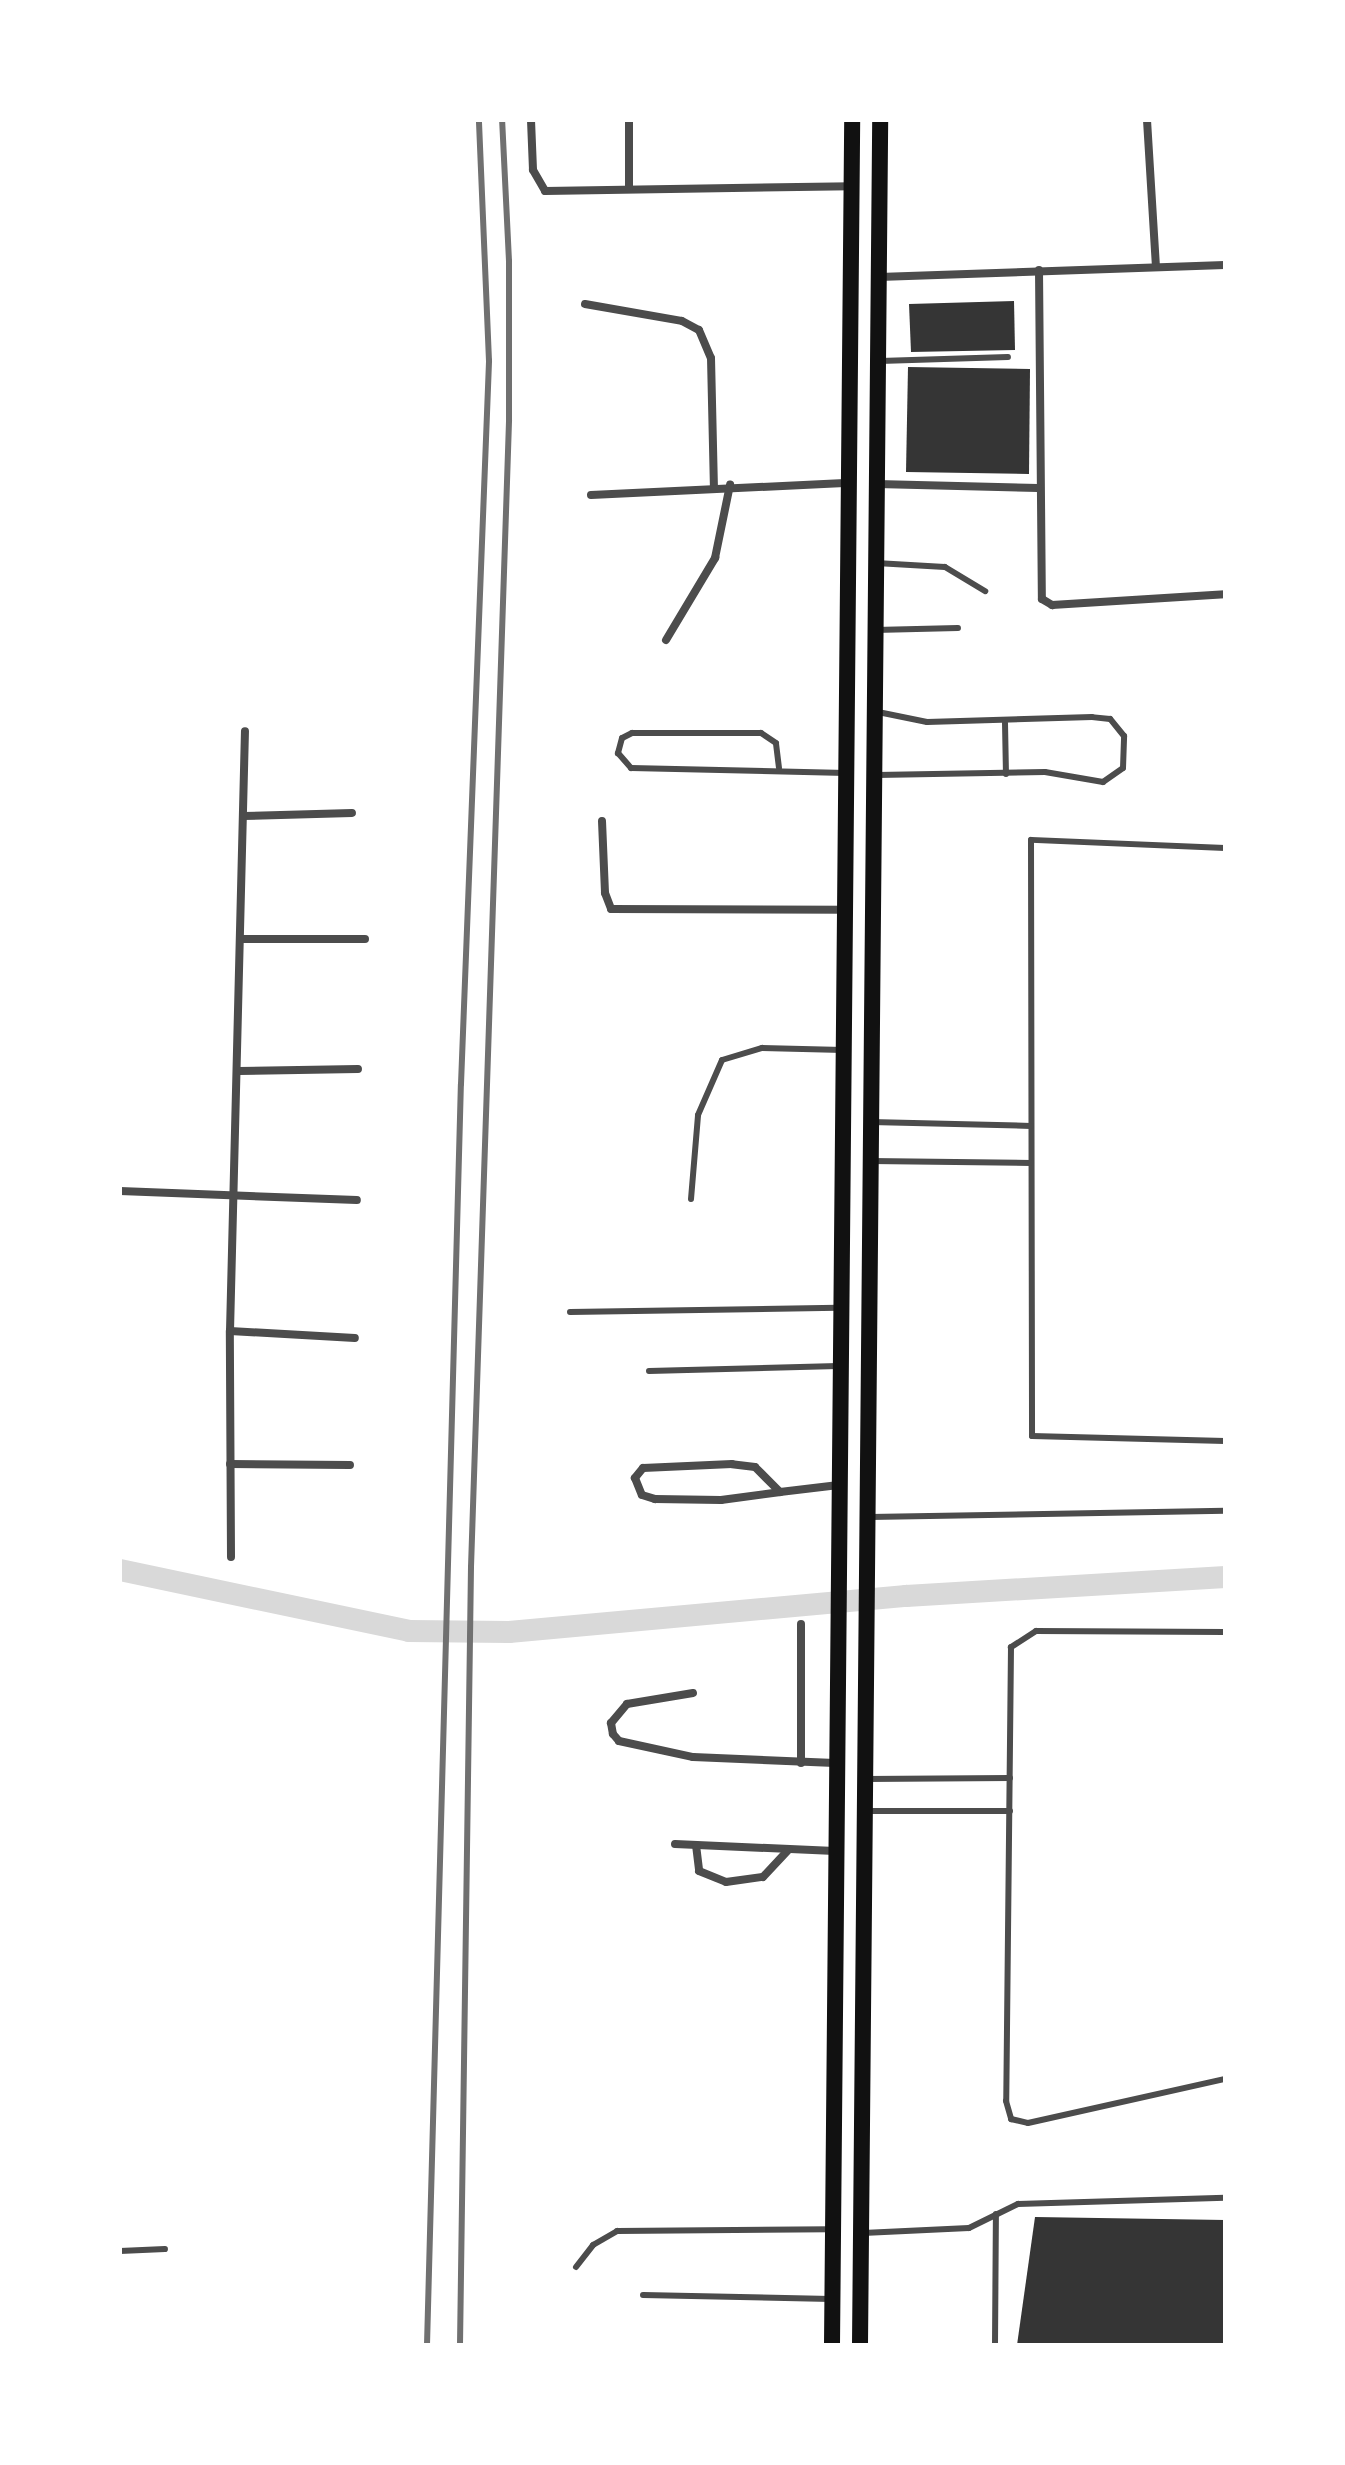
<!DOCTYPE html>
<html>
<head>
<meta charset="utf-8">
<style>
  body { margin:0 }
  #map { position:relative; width:1345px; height:2465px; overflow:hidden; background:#fff; font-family:Lato,sans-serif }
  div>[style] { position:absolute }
  .canal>* { height:22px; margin:-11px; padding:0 11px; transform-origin:11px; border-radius:11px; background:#d9d9d9 }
  .building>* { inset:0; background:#353535 }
  .service>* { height:6px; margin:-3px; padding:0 3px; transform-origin:3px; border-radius:3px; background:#4c4c4c }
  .minor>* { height:8px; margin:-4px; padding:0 4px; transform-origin:4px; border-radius:4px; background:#4c4c4c }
  .secondary>* { height:16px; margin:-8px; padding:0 8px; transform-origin:8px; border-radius:8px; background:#111 }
  .rail>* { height:6px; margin:-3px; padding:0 3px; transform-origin:3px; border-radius:3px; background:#707070 }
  span { translate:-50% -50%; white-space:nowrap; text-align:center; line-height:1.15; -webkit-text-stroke:6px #fff; paint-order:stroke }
  .frame { position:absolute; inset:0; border:122px solid #fff; pointer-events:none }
</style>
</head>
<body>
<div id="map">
  <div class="canal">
    <div style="left:120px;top:1570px;width:295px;rotate:11.9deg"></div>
    <div style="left:409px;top:1631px;width:100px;rotate:0.6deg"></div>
    <div style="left:509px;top:1632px;width:399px;rotate:-5.2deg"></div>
    <div style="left:906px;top:1596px;width:320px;rotate:-3.4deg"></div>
  </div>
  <div class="building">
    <div style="clip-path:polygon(1014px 301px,1015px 350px,911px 352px,909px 304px)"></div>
    <div style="clip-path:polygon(908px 367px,1030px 369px,1029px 474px,906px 472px)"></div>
    <div style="clip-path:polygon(1035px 2217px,1225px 2220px,1225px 2345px,1017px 2345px)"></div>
  </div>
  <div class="service">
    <div style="left:880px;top:361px;width:128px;rotate:-1.8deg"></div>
    <div style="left:876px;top:563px;width:69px;rotate:3.3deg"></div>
    <div style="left:945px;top:567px;width:47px;rotate:31deg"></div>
    <div style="left:875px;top:630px;width:83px;rotate:-1.4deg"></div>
    <div style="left:1005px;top:723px;width:51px;rotate:88.9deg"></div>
    <div style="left:779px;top:768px;width:25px;rotate:-97deg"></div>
    <div style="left:776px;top:743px;width:18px;rotate:-146deg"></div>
    <div style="left:761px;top:733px;width:129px;rotate:180deg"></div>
    <div style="left:632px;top:733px;width:11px;rotate:153deg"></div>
    <div style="left:622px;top:738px;width:16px;rotate:105deg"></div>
    <div style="left:618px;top:753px;width:20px;rotate:49deg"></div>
    <div style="left:631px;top:768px;width:215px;rotate:1.3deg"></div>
    <div style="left:877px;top:775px;width:168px;rotate:-1deg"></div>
    <div style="left:1045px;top:772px;width:59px;rotate:9.8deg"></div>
    <div style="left:1103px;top:782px;width:24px;rotate:-35deg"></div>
    <div style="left:1123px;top:768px;width:32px;rotate:-88deg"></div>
    <div style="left:1124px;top:736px;width:22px;rotate:-129deg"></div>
    <div style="left:1110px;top:719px;width:18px;rotate:-174deg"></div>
    <div style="left:1092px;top:717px;width:165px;rotate:178.3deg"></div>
    <div style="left:927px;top:722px;width:50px;rotate:-168.5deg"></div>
    <div style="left:1225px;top:848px;width:194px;rotate:-177.6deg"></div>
    <div style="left:1031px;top:840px;width:596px;rotate:89.9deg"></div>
    <div style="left:1032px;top:1436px;width:193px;rotate:1.5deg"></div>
    <div style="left:871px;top:1122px;width:160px;rotate:1.4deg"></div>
    <div style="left:871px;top:1161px;width:160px;rotate:0.7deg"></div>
    <div style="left:691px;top:1199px;width:84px;rotate:-85.2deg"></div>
    <div style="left:698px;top:1115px;width:60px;rotate:-66.4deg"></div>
    <div style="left:722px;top:1060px;width:42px;rotate:-16.7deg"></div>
    <div style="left:762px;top:1048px;width:81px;rotate:1.4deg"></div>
    <div style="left:570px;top:1312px;width:268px;rotate:-0.9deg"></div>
    <div style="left:649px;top:1371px;width:189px;rotate:-1.5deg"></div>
    <div style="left:870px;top:1517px;width:355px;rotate:-1deg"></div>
    <div style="left:1225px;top:1632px;width:189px;rotate:-179.7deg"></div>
    <div style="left:1036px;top:1631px;width:30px;rotate:147deg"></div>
    <div style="left:1011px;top:1647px;width:454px;rotate:90.6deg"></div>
    <div style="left:1006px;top:2101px;width:19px;rotate:74deg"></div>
    <div style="left:1011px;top:2119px;width:17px;rotate:13deg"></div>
    <div style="left:1028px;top:2123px;width:202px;rotate:-12.6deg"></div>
    <div style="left:866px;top:1779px;width:144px;rotate:-0.4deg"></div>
    <div style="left:865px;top:1811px;width:145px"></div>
    <div style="left:863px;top:2233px;width:106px;rotate:-2.7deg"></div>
    <div style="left:969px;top:2228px;width:55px;rotate:-26.1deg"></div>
    <div style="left:1018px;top:2204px;width:207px;rotate:-1.7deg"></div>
    <div style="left:120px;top:2251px;width:45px;rotate:-2.5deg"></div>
    <div style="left:576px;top:2267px;width:28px;rotate:-52deg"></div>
    <div style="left:593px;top:2245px;width:28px;rotate:-30deg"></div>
    <div style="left:617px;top:2231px;width:213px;rotate:-0.5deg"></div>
    <div style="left:643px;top:2295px;width:188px;rotate:1.2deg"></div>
    <div style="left:995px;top:2345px;width:131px;rotate:-89.6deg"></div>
  </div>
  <div class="minor">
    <div style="left:531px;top:120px;width:50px;rotate:87.7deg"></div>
    <div style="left:533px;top:170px;width:24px;rotate:60deg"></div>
    <div style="left:545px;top:191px;width:306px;rotate:-0.9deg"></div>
    <div style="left:629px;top:120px;width:69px;rotate:90deg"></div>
    <div style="left:1147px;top:120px;width:147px;rotate:86.5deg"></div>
    <div style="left:1039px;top:270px;width:329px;rotate:89.5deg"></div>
    <div style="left:1042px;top:599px;width:12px;rotate:31deg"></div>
    <div style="left:1052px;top:605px;width:173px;rotate:-3.6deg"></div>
    <div style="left:879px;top:277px;width:346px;rotate:-2deg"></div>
    <div style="left:585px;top:304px;width:98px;rotate:9.9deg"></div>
    <div style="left:682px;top:321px;width:19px;rotate:28deg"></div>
    <div style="left:699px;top:330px;width:30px;rotate:67deg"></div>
    <div style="left:711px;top:358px;width:128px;rotate:88.7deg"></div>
    <div style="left:877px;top:484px;width:161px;rotate:1.4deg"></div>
    <div style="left:591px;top:495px;width:259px;rotate:-2.7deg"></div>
    <div style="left:666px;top:640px;width:96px;rotate:-59.1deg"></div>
    <div style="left:715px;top:558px;width:75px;rotate:-78.4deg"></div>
    <div style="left:243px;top:816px;width:109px;rotate:-1.6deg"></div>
    <div style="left:602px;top:821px;width:72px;rotate:87.6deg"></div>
    <div style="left:605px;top:893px;width:17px;rotate:69deg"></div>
    <div style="left:611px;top:909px;width:235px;rotate:0.2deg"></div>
    <div style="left:240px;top:939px;width:125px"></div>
    <div style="left:239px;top:1071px;width:119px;rotate:-1deg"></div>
    <div style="left:120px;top:1191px;width:237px;rotate:2.2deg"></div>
    <div style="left:230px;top:1331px;width:125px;rotate:3.2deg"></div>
    <div style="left:230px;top:1464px;width:120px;rotate:0.5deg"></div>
    <div style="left:780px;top:1492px;width:35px;rotate:-135deg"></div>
    <div style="left:755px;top:1467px;width:23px;rotate:-173deg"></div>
    <div style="left:732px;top:1464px;width:89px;rotate:177.4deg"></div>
    <div style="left:643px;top:1468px;width:13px;rotate:129deg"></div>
    <div style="left:635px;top:1478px;width:18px;rotate:68deg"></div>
    <div style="left:642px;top:1495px;width:14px;rotate:17deg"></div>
    <div style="left:655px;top:1499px;width:66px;rotate:0.9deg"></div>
    <div style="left:721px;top:1500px;width:60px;rotate:-7.7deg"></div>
    <div style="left:780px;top:1492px;width:59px;rotate:-6.8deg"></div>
    <div style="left:231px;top:1557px;width:226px;rotate:-90.3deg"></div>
    <div style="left:230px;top:1331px;width:600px;rotate:-88.57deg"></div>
    <div style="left:693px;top:1693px;width:67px;rotate:170.5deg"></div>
    <div style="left:627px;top:1704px;width:25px;rotate:130deg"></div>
    <div style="left:611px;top:1723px;width:11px;rotate:80deg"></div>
    <div style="left:613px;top:1734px;width:9px;rotate:49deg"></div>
    <div style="left:619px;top:1741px;width:76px;rotate:12.2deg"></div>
    <div style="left:693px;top:1757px;width:142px;rotate:2.4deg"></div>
    <div style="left:801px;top:1763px;width:139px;rotate:-90deg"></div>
    <div style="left:675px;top:1844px;width:160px;rotate:2.5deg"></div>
    <div style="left:696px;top:1845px;width:26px;rotate:83deg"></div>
    <div style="left:699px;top:1871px;width:29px;rotate:22deg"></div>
    <div style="left:726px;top:1882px;width:37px;rotate:-8deg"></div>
    <div style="left:763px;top:1877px;width:37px;rotate:-47deg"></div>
  </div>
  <div class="secondary">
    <div style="left:832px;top:2345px;width:2225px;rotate:-89.48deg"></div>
    <div style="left:860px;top:2345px;width:2225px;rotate:-89.48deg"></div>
  </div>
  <div class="rail">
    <div style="left:427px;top:2345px;width:1261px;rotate:-88.46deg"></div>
    <div style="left:461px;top:1084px;width:724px;rotate:-87.78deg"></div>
    <div style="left:489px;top:361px;width:241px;rotate:-92.4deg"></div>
    <div style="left:460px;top:2345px;width:778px;rotate:-89.19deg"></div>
    <div style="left:471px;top:1567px;width:1148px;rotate:-88.1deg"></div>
    <div style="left:509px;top:420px;width:159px;rotate:-90deg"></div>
    <div style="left:509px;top:261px;width:141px;rotate:-92.8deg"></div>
  </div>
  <div class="frame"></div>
</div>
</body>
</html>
